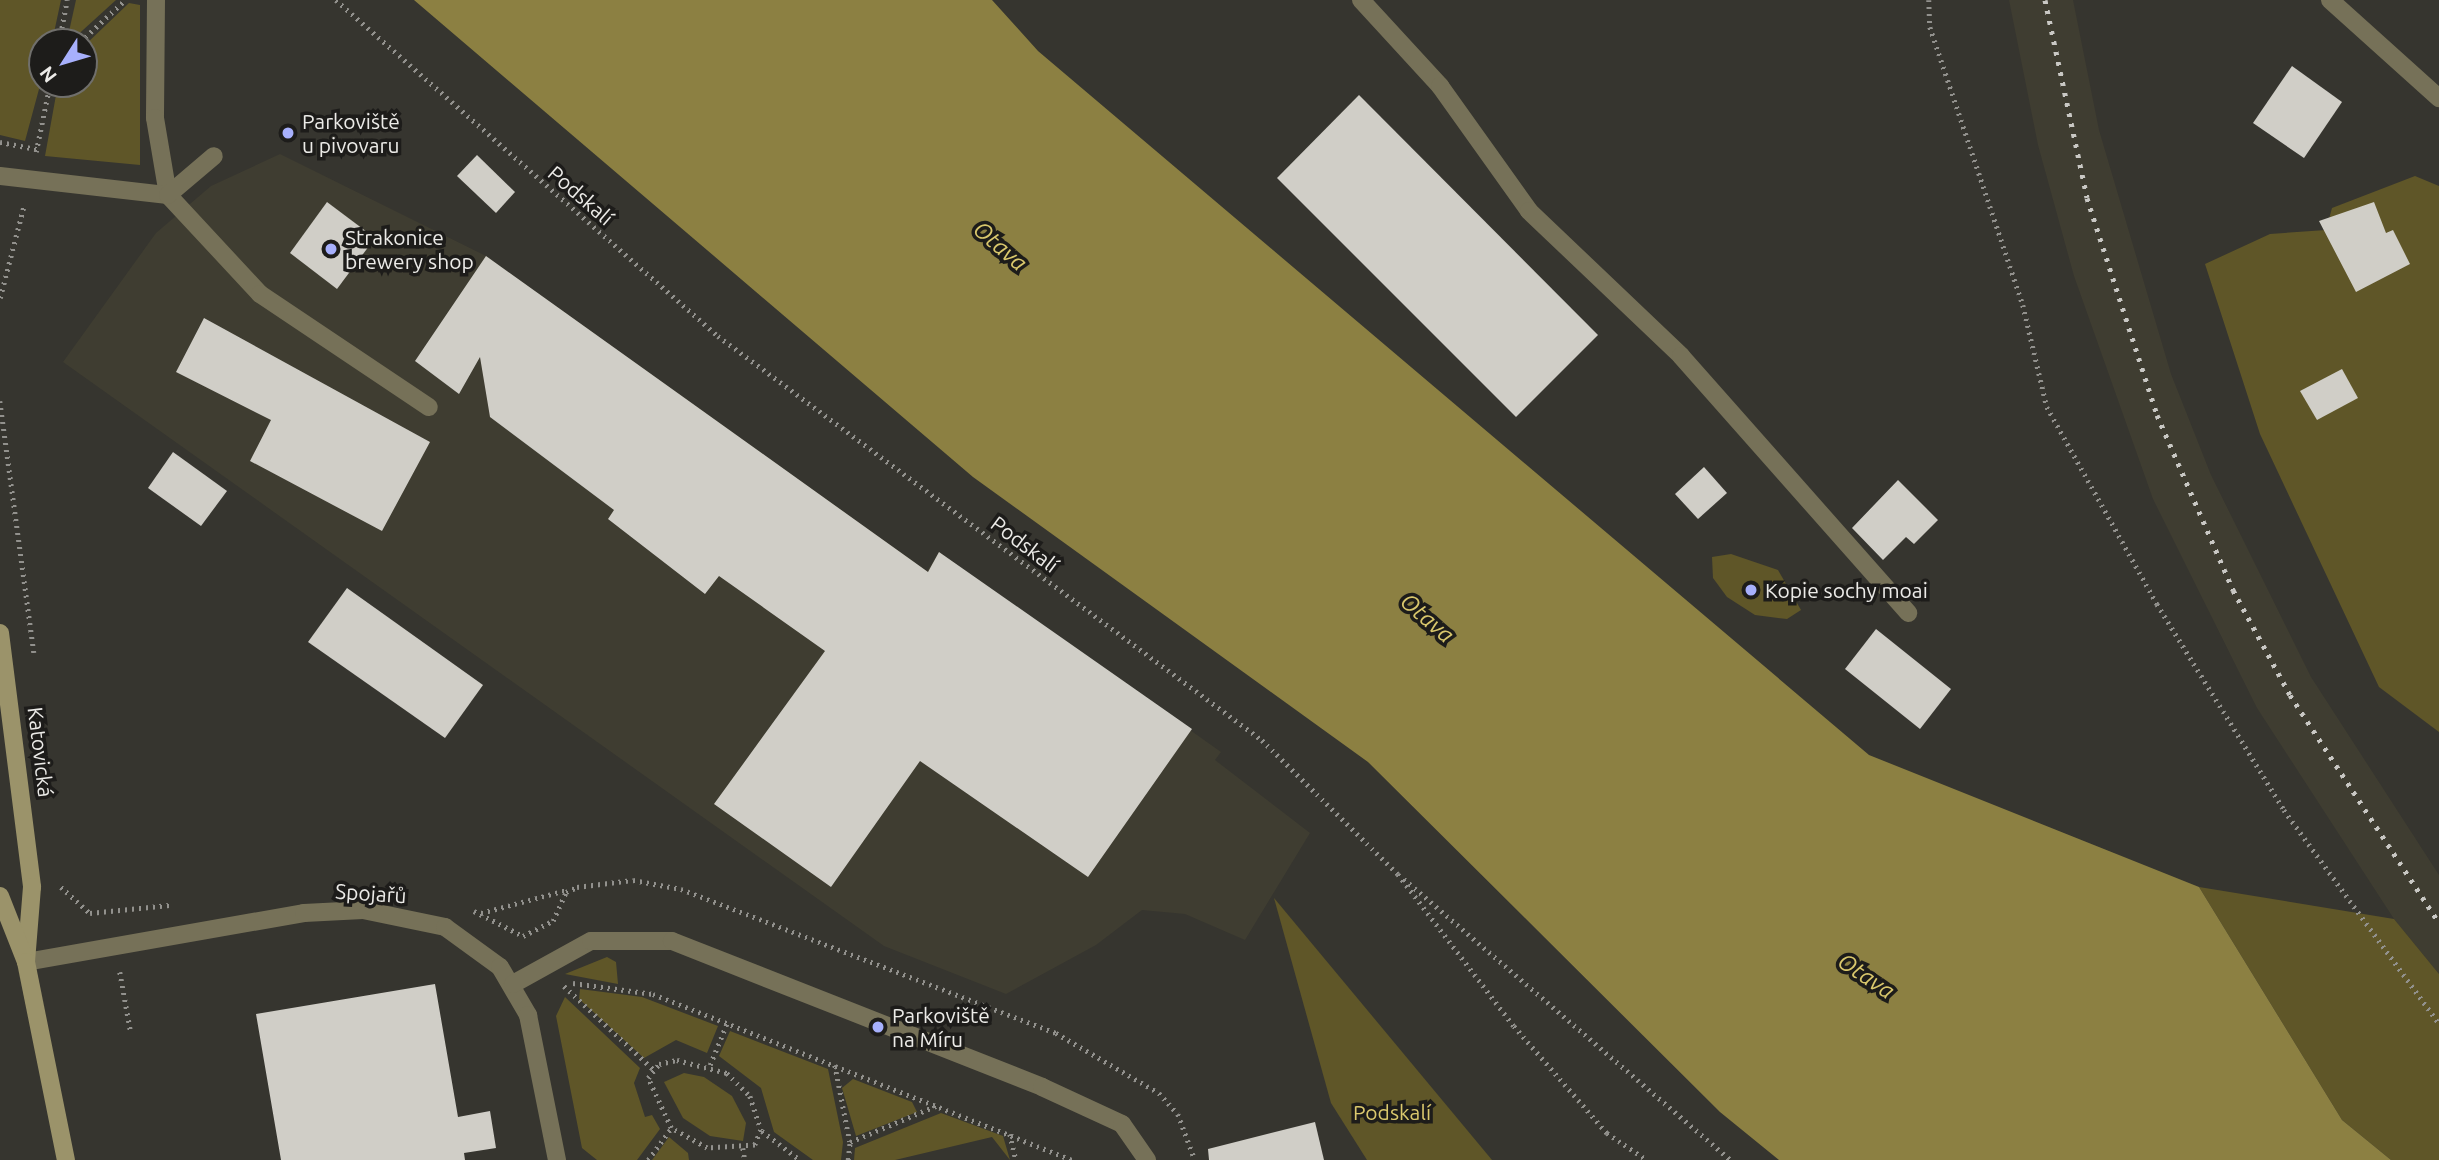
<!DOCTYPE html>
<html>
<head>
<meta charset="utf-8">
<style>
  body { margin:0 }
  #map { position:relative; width:2439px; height:1160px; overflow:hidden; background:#36352f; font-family:Ubuntu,sans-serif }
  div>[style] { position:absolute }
  .built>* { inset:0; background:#3f3d31 }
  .green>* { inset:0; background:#5f5628 }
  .water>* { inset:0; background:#8c8042 }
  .building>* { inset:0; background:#d0cec7 }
  .path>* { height:4.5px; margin-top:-2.25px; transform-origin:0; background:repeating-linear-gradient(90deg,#92918d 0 2px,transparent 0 7px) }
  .service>* { height:18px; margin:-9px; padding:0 9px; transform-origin:9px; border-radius:9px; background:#767158 }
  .minor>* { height:18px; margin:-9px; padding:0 9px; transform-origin:9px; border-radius:9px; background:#767158 }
  .tertiary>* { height:18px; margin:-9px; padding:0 9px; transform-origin:9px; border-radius:9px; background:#767158 }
  .secondary>* { height:18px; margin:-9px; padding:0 9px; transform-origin:9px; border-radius:9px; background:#9b936a }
  .rail>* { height:5px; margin-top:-2.5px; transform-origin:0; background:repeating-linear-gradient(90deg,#c9c8c4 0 3.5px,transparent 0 10.5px) }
  .dots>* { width:19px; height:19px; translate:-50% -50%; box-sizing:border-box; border:4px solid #1d1c1a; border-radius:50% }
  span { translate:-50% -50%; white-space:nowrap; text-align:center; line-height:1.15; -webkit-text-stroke:7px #1d1c1a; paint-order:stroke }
  .poi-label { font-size:21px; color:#ecebe8 }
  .left { translate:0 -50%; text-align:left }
  .street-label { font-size:21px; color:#ecebe8 }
  .park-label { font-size:21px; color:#dac86d }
  .water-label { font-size:23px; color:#d9c76c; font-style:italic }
  .north { position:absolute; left:28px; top:28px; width:70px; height:70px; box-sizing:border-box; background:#1d1c1a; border:2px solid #706f6c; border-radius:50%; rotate:233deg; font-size:19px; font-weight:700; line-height:28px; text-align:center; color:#ecebe8 }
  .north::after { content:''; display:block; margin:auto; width:24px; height:32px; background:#a7b0fc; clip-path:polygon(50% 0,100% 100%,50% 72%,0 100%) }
</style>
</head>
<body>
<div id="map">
  <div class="built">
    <div style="clip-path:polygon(2009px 0,2073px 0,2099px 130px,2171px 374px,2211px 475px,2311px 677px,2439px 875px,2439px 974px,2394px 919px,2257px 708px,2153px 499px,2074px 276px,2038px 145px)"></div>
    <div style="clip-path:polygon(280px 154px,486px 256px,927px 571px,939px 552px,1221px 752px,1215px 760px,1310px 833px,1245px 940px,1185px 914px,1142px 910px,1096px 945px,1006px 994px,884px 946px,63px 362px,156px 233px,211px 186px)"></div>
  </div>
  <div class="green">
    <div style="clip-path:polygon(0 0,61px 0,52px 42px,42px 42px,42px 78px,25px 141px,0 135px)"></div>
    <div style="clip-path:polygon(76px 0,116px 0,72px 40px,68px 36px)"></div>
    <div style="clip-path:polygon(129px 3px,140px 5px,140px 165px,45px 156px,58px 84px,84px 84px,84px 46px)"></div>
    <div style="clip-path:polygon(2415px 176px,2439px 186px,2439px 732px,2379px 687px,2260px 434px,2205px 264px,2270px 234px,2326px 230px,2332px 208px)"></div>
    <div style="clip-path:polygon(1731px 554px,1778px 570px,1801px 610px,1787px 619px,1755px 615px,1727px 597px,1713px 578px,1712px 557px)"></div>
    <div style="clip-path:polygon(2199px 887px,2394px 919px,2439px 974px,2439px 1160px,2391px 1160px,2342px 1120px)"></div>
    <div style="clip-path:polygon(1274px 898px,1492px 1160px,1367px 1160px,1331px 1103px)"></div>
    <div style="clip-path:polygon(607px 957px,616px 962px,618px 984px,565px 974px)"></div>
    <div style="clip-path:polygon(580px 989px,642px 997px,718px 1026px,707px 1053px,676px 1040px,644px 1058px,579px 999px)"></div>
    <div style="clip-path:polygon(565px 997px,640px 1068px,634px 1083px,645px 1117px,652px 1115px,660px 1129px,637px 1160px,597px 1160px,582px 1148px,556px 1016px)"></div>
    <div style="clip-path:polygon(730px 1031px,828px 1069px,843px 1142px,841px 1160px,813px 1160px,774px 1132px,761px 1088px,719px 1056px)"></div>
    <div style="clip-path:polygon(684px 1073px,704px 1077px,732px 1096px,746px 1123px,743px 1141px,710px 1136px,683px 1118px,664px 1082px)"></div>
    <div style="clip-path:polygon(853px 1079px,912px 1102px,917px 1112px,856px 1136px,842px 1088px)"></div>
    <div style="clip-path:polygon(941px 1113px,1003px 1136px,1010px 1160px,992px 1137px,895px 1160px,854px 1160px,855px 1148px)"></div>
    <div style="clip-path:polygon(669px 1137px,688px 1153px,689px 1160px,652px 1160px)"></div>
  </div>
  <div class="water">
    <div style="clip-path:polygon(414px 0,992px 0,1038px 51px,1869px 755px,2199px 887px,2342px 1120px,2391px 1160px,1779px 1160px,1720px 1112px,1368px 762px,973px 477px)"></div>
  </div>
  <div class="building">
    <div style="clip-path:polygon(2292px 66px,2342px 102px,2304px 158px,2253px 123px)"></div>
    <div style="clip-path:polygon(1359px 95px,1598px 335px,1516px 417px,1277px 178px)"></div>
    <div style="clip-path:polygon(477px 155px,515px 192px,496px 213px,457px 176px)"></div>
    <div style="clip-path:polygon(327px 202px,375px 238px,337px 289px,290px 253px)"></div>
    <div style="clip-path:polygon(2374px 202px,2386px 233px,2393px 230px,2410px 264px,2356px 292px,2319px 221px)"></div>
    <div style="clip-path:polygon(486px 256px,928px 572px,939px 552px,1192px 729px,1088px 877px,920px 761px,831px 887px,714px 804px,825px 651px,719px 576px,705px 594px,608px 519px,614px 510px,490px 417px,480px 357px,459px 394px,415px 361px)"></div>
    <div style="clip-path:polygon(204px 318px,430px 442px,382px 531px,250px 461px,271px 420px,176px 372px)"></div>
    <div style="clip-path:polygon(2342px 369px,2358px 398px,2317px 420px,2300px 391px)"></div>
    <div style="clip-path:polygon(173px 452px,227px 491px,201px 526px,148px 488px)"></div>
    <div style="clip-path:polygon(1704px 467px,1727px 493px,1698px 519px,1675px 494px)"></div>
    <div style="clip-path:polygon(1898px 480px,1938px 520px,1914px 544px,1906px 537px,1883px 560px,1852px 528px)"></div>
    <div style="clip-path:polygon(347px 588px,483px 685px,445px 738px,308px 642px)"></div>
    <div style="clip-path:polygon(1876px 629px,1951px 689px,1920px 729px,1845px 669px)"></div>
    <div style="clip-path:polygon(435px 984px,458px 1117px,490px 1111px,496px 1148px,464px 1153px,465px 1160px,281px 1160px,256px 1014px)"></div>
    <div style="clip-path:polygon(1315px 1122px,1324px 1160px,1209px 1160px,1208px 1149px)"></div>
  </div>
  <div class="path">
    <div style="left:336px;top:0;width:509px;rotate:41.33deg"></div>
    <div style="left:718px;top:336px;width:678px;rotate:36.6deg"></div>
    <div style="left:1262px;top:740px;width:191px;rotate:44.6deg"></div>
    <div style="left:1398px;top:874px;width:191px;rotate:52.7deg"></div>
    <div style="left:1514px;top:1026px;width:142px;rotate:49deg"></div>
    <div style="left:1607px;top:1133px;width:48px;rotate:34deg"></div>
    <div style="left:1929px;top:0;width:27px;rotate:88deg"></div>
    <div style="left:1930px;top:27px;width:293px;rotate:71.5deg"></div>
    <div style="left:2023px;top:305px;width:105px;rotate:76.8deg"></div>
    <div style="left:2047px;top:407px;width:226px;rotate:60.8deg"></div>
    <div style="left:2157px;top:604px;width:242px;rotate:58.3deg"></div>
    <div style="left:2284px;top:810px;width:263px;rotate:54deg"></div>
    <div style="left:59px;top:42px;width:43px;rotate:-79.2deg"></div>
    <div style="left:80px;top:42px;width:62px;rotate:-43deg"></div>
    <div style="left:0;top:142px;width:38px;rotate:11deg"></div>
    <div style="left:36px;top:152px;width:69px;rotate:-78.4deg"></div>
    <div style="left:0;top:298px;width:96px;rotate:-75.5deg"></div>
    <div style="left:0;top:401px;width:254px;rotate:82.3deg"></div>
    <div style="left:1404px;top:879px;width:431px;rotate:40.7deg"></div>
    <div style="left:61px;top:887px;width:39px;rotate:42deg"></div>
    <div style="left:90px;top:913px;width:80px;rotate:-5.7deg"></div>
    <div style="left:474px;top:911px;width:55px;rotate:27deg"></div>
    <div style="left:523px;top:936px;width:34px;rotate:-27deg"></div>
    <div style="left:553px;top:921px;width:32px;rotate:-66deg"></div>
    <div style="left:566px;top:892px;width:12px;rotate:-24deg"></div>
    <div style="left:577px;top:887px;width:56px;rotate:-7.1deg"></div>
    <div style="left:633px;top:880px;width:49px;rotate:10.6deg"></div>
    <div style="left:681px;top:889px;width:402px;rotate:21deg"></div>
    <div style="left:1056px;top:1033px;width:119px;rotate:30.2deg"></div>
    <div style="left:1159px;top:1093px;width:28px;rotate:48deg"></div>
    <div style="left:1178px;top:1114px;width:49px;rotate:69.7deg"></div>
    <div style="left:481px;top:913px;width:89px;rotate:-15deg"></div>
    <div style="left:120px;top:972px;width:62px;rotate:79.8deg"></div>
    <div style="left:573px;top:983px;width:81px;rotate:7.8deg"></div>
    <div style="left:653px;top:994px;width:451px;rotate:21.6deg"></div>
    <div style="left:564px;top:986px;width:122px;rotate:43deg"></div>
    <div style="left:677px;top:1060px;width:52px;rotate:14.6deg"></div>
    <div style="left:727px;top:1073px;width:33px;rotate:45deg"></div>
    <div style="left:750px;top:1096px;width:36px;rotate:72deg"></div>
    <div style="left:761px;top:1130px;width:16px;rotate:112deg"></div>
    <div style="left:755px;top:1145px;width:48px;rotate:176.4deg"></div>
    <div style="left:707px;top:1148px;width:41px;rotate:-150.9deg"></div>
    <div style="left:671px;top:1128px;width:55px;rotate:-114.7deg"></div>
    <div style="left:648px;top:1078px;width:18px;rotate:-52deg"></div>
    <div style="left:659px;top:1064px;width:18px;rotate:-13deg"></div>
    <div style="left:710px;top:1065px;width:45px;rotate:-68deg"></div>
    <div style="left:835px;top:1065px;width:78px;rotate:79deg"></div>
    <div style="left:762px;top:1131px;width:48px;rotate:37.3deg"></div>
    <div style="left:1010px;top:1134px;width:27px;rotate:77deg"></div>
    <div style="left:743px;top:1148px;width:12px;rotate:81deg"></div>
    <div style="left:648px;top:1160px;width:39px;rotate:-54deg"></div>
    <div style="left:848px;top:1160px;width:18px;rotate:-84deg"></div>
    <div style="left:850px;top:1142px;width:95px;rotate:-22.8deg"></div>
  </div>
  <div class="service">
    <div style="left:156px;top:0;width:118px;rotate:90.5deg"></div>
    <div style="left:155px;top:118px;width:78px;rotate:80.4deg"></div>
    <div style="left:0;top:176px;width:169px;rotate:6.5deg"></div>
    <div style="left:168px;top:195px;width:135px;rotate:47.1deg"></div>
    <div style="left:260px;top:294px;width:203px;rotate:33.8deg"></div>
    <div style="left:168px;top:195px;width:60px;rotate:-40.3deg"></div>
  </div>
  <div class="minor">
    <div style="left:1361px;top:0;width:117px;rotate:47.4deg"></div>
    <div style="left:1440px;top:86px;width:153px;rotate:54.5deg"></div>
    <div style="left:1529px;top:211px;width:210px;rotate:43.6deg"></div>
    <div style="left:1681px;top:356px;width:343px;rotate:48.5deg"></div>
    <div style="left:26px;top:962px;width:282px;rotate:-10deg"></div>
    <div style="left:304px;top:913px;width:59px;rotate:-2.9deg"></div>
    <div style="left:363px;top:910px;width:84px;rotate:11.7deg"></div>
    <div style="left:445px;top:927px;width:68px;rotate:36deg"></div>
    <div style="left:500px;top:967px;width:56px;rotate:59.7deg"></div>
    <div style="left:528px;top:1015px;width:148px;rotate:78.7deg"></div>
    <div style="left:513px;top:984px;width:89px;rotate:-28.9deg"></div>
    <div style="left:591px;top:941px;width:81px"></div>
    <div style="left:672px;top:941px;width:398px;rotate:21.5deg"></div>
    <div style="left:1042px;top:1087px;width:88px;rotate:24.8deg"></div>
    <div style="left:1122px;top:1124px;width:44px;rotate:55.2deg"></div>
  </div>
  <div class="tertiary">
    <div style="left:2330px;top:0;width:147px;rotate:42deg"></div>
  </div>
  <div class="secondary">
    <div style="left:0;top:633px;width:256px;rotate:82.8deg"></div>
    <div style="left:32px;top:887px;width:75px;rotate:94.6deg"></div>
    <div style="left:0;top:896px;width:71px;rotate:68.5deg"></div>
    <div style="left:26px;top:962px;width:202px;rotate:78.6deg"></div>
  </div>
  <div class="rail">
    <div style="left:2045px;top:0;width:202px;rotate:78deg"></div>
    <div style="left:2087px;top:198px;width:228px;rotate:72.1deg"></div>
    <div style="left:2157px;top:415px;width:191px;rotate:66.5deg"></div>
    <div style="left:2233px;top:590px;width:119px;rotate:61.5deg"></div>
    <div style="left:2290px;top:695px;width:272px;rotate:56.8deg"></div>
  </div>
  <div class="dots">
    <div style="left:288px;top:133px;background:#a7b0fc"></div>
    <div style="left:331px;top:249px;background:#a7b0fc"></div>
    <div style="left:1751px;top:590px;background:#a7b0fc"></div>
    <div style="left:878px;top:1027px;background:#a7b0fc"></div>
  </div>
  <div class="poi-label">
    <span class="left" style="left:302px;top:133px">Parkoviště<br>u pivovaru</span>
    <span class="left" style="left:345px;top:249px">Strakonice<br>brewery shop</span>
    <span class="left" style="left:1765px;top:590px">Kopie sochy moai</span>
    <span class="left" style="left:892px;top:1027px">Parkoviště<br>na Míru</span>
  </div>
  <div class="street-label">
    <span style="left:581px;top:195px;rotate:41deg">Podskalí</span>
    <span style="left:1025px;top:544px;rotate:37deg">Podskalí</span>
    <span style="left:41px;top:752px;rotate:83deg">Katovická</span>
    <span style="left:371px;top:893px;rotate:4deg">Spojařů</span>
  </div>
  <div class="park-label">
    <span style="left:1392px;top:1112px">Podskalí</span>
  </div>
  <div class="water-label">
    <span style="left:1000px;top:246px;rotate:41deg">Otava</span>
    <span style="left:1427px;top:618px;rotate:41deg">Otava</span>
    <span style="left:1866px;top:976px;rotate:34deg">Otava</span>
  </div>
  <div class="north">N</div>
</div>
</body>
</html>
